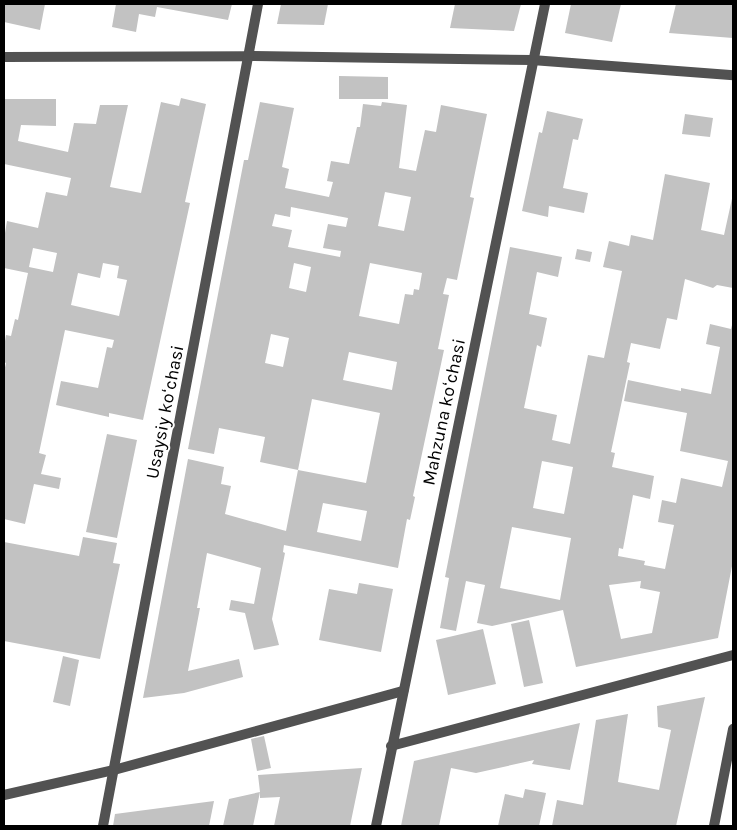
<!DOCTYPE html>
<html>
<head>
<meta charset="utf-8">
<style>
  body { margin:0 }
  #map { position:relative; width:737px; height:830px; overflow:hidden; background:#fff; font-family:Karla,sans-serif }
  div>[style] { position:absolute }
  .building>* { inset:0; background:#c2c2c2 }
  .minor>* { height:10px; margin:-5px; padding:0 5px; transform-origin:5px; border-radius:5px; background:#525252 }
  span { translate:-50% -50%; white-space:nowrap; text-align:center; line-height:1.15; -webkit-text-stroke:4px #fff; paint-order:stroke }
  .street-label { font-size:18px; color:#000 }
  .frame { position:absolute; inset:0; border:5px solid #000; pointer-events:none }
</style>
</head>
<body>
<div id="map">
  <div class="building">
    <div style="clip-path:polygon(4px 4px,45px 4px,40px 30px,4px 22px)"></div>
    <div style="clip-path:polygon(116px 4px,232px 4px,228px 20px,157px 7px,155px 17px,139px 14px,136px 32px,112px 27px)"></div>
    <div style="clip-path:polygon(281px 4px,328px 4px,324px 25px,277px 24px)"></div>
    <div style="clip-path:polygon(455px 4px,521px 4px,514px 31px,450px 28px)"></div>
    <div style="clip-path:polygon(571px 4px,621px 4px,612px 42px,565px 33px)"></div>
    <div style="clip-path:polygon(676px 4px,733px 4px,733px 38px,669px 33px)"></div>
    <div style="clip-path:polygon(339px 76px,388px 77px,388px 99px,339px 99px)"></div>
    <div style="clip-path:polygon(evenodd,181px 98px,206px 104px,185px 202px,190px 203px,143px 420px,109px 413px,109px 417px,56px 405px,61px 381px,98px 388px,107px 347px,112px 348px,114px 340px,65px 330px,39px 453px,46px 455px,41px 474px,61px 478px,59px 489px,34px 484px,25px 524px,4px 519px,4px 372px,6px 363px,4px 362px,4px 347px,6px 335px,11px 336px,15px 319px,18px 320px,28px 273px,4px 268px,4px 239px,7px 221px,38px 228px,46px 192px,67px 196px,71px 178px,4px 164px,4px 99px,56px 99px,56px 126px,21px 125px,18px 141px,68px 152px,74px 123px,96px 124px,100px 105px,128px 105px,110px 187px,141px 193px,161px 102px,179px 106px,181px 98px,33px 248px,57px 253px,53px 272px,29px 267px,33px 248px,181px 98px,103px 263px,119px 266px,117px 278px,127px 280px,119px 316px,71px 305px,78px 273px,100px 278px,103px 263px)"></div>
    <div style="clip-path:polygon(evenodd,260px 102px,294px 108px,282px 167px,289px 169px,285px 188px,329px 197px,333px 182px,327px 181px,331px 161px,349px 164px,357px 127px,360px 127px,363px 104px,381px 106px,382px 102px,407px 105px,399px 168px,416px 171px,425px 130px,436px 132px,441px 105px,487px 114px,470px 197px,474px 198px,457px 280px,447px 278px,443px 294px,449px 295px,438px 349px,444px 350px,413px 496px,415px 497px,410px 520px,407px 519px,398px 568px,284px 545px,283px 552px,285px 553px,272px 619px,279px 645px,254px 650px,245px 613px,229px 610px,231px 600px,254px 604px,261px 568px,207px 553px,197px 608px,200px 608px,188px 671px,239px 659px,243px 677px,184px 693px,143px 698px,188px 459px,224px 467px,221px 484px,231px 486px,225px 514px,286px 531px,298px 470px,366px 483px,380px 413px,312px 399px,298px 470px,260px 462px,265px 437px,219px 428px,214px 454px,188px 449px,244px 160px,248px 160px,260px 102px,385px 192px,411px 197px,404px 231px,378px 226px,385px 192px,260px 102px,291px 207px,348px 218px,346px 227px,328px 224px,323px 248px,341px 251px,340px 257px,288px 247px,292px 230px,272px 226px,275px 214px,290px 217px,291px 207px,260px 102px,294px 263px,311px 267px,306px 292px,289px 288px,294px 263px,260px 102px,370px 263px,422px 273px,419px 290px,414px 289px,413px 295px,405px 294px,399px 324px,359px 316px,370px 263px,260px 102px,271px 334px,289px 338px,283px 367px,265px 363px,271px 334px,260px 102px,349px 352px,397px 362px,392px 390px,343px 380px,349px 352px,260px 102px,323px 503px,367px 511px,361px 541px,317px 532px,323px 503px)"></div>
    <div style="clip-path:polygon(547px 111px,583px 119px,578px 140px,573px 139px,563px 188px,588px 193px,584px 213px,549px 206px,548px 217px,522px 211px,539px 132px,542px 133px)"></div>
    <div style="clip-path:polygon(685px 114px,713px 118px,710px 137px,682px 134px)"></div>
    <div style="clip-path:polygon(evenodd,665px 174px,710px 183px,701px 230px,724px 235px,733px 194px,733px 288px,717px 285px,713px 288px,685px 279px,677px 320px,667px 318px,660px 349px,631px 343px,627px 362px,630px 363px,611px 452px,615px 453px,612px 467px,654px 476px,650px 499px,633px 495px,623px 549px,619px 548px,618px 556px,645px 561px,644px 565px,665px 569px,674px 525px,658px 522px,662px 500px,676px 503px,681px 478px,722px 487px,728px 461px,680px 451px,687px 413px,624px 401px,628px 380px,681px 391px,681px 388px,711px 394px,720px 347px,706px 344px,710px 324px,731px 329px,733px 321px,733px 561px,718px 638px,576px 667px,563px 610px,492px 626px,477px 623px,485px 585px,466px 581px,456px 631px,440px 628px,449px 578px,445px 577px,510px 247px,562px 257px,558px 277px,537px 272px,529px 314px,547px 318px,541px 347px,537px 345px,524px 408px,557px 415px,552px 440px,570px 444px,588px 355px,604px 358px,622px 271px,603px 267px,609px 241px,629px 246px,631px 235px,653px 240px,665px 174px,542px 461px,573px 467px,564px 514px,533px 508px,542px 461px,665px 174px,512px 527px,571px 538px,560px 600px,500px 588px,512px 527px,665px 174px,641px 581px,640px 588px,660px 592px,652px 633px,621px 639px,609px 585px,641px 581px)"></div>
    <div style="clip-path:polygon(577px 249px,592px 252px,590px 262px,575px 259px)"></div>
    <div style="clip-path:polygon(107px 434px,137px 440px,117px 538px,86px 532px)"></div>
    <div style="clip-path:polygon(83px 537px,117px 543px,113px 563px,120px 564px,100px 659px,4px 641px,4px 542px,79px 556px)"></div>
    <div style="clip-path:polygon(359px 583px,393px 589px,381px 652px,319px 640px,329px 589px,357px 594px)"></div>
    <div style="clip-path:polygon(529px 620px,543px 683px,524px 687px,511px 624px)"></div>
    <div style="clip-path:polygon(483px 629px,496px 684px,448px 695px,436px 640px)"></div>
    <div style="clip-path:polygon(63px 656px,79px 660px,70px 706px,53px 702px)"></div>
    <div style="clip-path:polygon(705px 697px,676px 826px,552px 826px,557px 800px,583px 805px,596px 720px,628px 714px,618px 782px,659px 790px,671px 730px,658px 727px,657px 706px)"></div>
    <div style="clip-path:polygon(580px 723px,570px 770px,532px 764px,534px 760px,476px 773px,451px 768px,439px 826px,401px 826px,414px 761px)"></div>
    <div style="clip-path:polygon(264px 736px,271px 768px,257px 771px,251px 739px)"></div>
    <div style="clip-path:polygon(362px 768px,350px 826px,274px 826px,280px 797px,260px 798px,260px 792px,253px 826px,223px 826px,229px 799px,260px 792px,258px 775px)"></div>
    <div style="clip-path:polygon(525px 789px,546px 793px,539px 826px,498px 826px,505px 794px,523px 798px)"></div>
    <div style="clip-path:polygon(214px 801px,209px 826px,113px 826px,115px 814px)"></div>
  </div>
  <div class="minor">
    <div style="left:4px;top:57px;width:244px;rotate:-0.2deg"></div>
    <div style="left:248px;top:56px;width:284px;rotate:0.8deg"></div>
    <div style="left:532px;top:60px;width:202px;rotate:4.3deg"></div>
    <div style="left:391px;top:746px;width:354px;rotate:-14.9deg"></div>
    <div style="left:4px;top:795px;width:113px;rotate:-12.8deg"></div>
    <div style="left:114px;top:770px;width:300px;rotate:-15.3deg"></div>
    <div style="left:103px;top:826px;width:836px;rotate:-79.32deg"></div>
    <div style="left:376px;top:826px;width:839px;rotate:-78.38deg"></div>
    <div style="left:714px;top:826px;width:99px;rotate:-78.9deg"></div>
  </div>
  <div class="street-label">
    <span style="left:165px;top:412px;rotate:-79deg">Usaysiy koʻchasi</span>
    <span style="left:444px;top:412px;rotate:-78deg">Mahzuna koʻchasi</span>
  </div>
  <div class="frame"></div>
</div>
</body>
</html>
